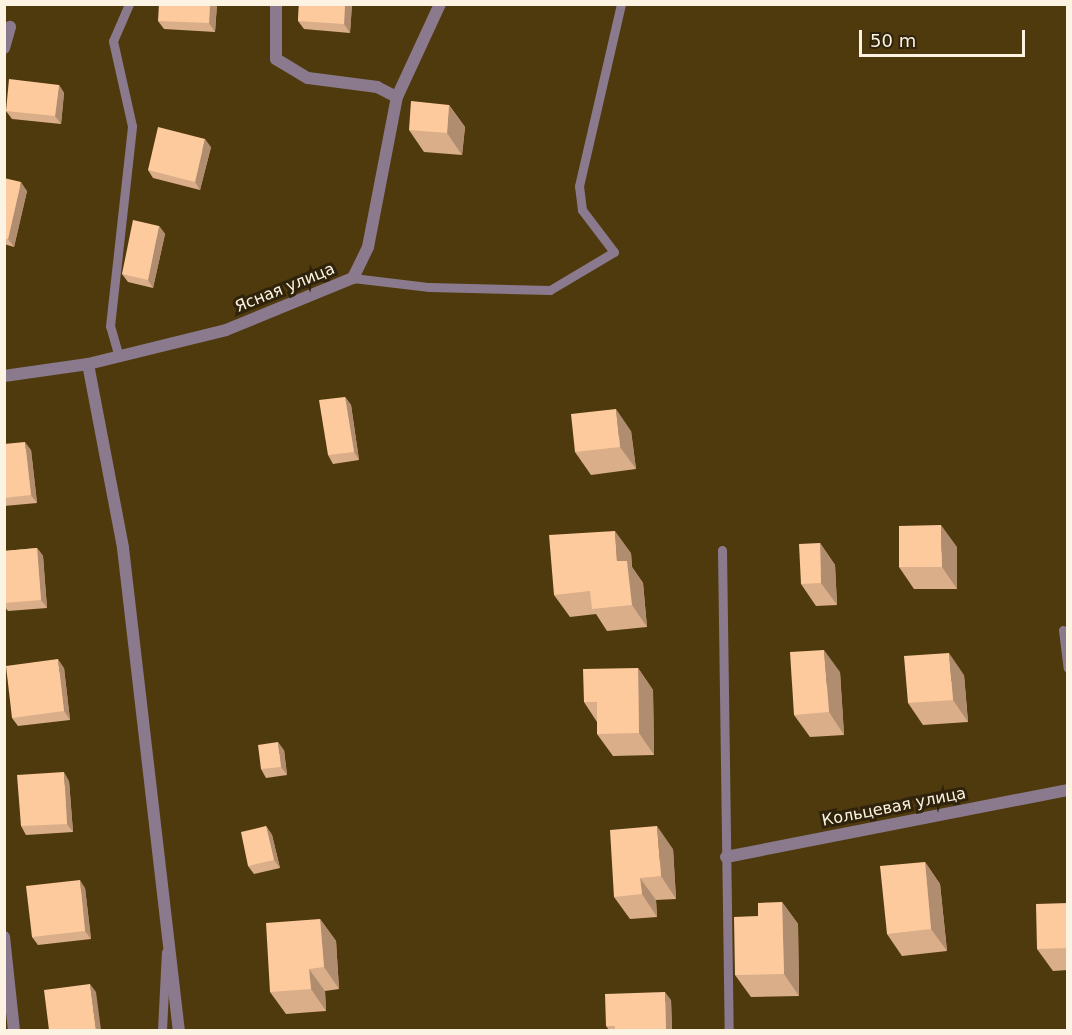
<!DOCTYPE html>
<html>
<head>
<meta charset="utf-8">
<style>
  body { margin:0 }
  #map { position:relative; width:1072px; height:1035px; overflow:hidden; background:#4f3a0e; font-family:"DejaVu Sans",sans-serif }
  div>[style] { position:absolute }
  .service>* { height:9px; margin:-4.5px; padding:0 4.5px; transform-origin:4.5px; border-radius:4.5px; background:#8b7a8e }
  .minor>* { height:12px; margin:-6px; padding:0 6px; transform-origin:6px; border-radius:6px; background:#8b7a8e }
  .wall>* { inset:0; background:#daae88 }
  .shaded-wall>* { inset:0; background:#b18d6f }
  .building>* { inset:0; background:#fdca9e }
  span { translate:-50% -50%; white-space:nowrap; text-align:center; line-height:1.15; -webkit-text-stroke:6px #2f230b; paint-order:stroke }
  .street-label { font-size:16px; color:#fdf3e2 }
  .frame { position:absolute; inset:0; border:6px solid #fdf3e2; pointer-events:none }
  .scale { position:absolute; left:859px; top:30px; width:166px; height:27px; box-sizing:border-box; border:3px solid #fdf3e2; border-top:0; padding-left:8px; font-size:18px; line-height:21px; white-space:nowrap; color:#fdf3e2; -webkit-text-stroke:4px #2f230b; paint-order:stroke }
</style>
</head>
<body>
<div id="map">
  <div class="service">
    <div style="left:353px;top:278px;width:77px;rotate:6.8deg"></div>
    <div style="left:429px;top:287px;width:121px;rotate:1.4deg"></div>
    <div style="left:550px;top:290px;width:74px;rotate:-30.7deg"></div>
    <div style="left:614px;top:252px;width:53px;rotate:-127.3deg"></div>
    <div style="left:582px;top:210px;width:24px;rotate:-97deg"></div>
    <div style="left:579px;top:186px;width:187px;rotate:-77deg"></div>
    <div style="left:119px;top:357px;width:32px;rotate:-106deg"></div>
    <div style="left:110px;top:326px;width:201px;rotate:-83.7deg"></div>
    <div style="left:132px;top:126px;width:87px;rotate:-102.6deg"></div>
    <div style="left:113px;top:41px;width:40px;rotate:-66.6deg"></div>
    <div style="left:722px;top:550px;width:480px;rotate:89.2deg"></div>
    <div style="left:1063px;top:630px;width:38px;rotate:83deg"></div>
    <div style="left:162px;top:1030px;width:78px;rotate:-87.1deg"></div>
  </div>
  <div class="minor">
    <div style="left:276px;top:4px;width:55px;rotate:90deg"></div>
    <div style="left:276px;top:59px;width:37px;rotate:31deg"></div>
    <div style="left:308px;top:78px;width:70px;rotate:7.4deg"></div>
    <div style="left:377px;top:87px;width:22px;rotate:27deg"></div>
    <div style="left:4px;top:48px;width:22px;rotate:-74deg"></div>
    <div style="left:88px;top:364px;width:187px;rotate:79.2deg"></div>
    <div style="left:123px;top:548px;width:485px;rotate:83.4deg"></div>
    <div style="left:4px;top:376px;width:85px;rotate:-8.1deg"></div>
    <div style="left:88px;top:364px;width:142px;rotate:-13.8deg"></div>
    <div style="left:226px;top:330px;width:137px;rotate:-22.3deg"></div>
    <div style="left:353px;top:278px;width:34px;rotate:-64deg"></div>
    <div style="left:368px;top:247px;width:153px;rotate:-79.1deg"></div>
    <div style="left:397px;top:97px;width:102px;rotate:-65.2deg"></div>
    <div style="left:726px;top:857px;width:349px;rotate:-11.1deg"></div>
    <div style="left:4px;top:937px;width:94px;rotate:83.9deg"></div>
  </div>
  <div class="wall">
    <div style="clip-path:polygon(217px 4px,215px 32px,164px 29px,158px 21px)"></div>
    <div style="clip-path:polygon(299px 4px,352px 4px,350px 33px,304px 29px,298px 21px)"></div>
    <div style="clip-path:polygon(59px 85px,64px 93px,61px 124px,12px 119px,6px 111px)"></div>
    <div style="clip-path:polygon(449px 105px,465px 127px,462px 155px,424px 152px,409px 130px)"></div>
    <div style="clip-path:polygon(211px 147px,200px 190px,153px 178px,148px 170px)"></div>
    <div style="clip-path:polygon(4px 178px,27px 191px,14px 247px,4px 244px)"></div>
    <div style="clip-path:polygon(159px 226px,165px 234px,153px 288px,128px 282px,122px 274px)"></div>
    <div style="clip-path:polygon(345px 397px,351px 405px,359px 460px,333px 464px,328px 455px)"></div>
    <div style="clip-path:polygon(631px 431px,636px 469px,591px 475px,575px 452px)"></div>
    <div style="clip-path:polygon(4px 444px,31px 450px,37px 503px,4px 506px)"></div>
    <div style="clip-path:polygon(820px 543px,835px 565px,837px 605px,816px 606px,801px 584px)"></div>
    <div style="clip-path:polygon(957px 547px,957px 589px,914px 589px,899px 567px)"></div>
    <div style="clip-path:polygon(37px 548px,43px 556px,47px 608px,8px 611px,4px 606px,4px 551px)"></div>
    <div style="clip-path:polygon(631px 553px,632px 567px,643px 583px,647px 627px,607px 631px,596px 614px,570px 617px,554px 595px)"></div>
    <div style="clip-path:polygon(64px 668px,70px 720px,18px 726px,12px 718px)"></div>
    <div style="clip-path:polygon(638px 668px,653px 690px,654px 755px,613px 756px,597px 734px,597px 722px,584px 702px)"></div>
    <div style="clip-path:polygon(840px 672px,844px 735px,810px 737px,794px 715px)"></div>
    <div style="clip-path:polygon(964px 675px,968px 722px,923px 725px,908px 703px)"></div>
    <div style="clip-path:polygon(284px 750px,287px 775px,266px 778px,261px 769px)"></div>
    <div style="clip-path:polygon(69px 781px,73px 832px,26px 835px,21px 826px)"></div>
    <div style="clip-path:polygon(266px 826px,272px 835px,280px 868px,254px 874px,248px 866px)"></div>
    <div style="clip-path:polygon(673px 849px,676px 899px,656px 900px,657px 917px,630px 919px,614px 897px)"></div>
    <div style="clip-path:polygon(925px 862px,940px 884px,947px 951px,902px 956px,887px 934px)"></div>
    <div style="clip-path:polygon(85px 888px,91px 939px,38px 945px,32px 937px)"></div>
    <div style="clip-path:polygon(782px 902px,798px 924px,799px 996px,751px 997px,735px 975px,758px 916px)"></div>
    <div style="clip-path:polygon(1068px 903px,1068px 970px,1053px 971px,1037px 949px)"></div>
    <div style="clip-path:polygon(320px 919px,336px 941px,339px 989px,325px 991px,326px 1011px,286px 1014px,270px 992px)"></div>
    <div style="clip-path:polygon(671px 1000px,672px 1030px,609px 1030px,606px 1026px)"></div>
  </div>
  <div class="shaded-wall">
    <div style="clip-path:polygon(210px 4px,217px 4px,215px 32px,209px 23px)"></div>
    <div style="clip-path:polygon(345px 4px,352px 4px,350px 33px,344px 24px)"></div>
    <div style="clip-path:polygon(59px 85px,64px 93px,61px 124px,55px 116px)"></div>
    <div style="clip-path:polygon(449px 105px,465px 127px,462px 155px,447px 133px)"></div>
    <div style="clip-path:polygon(205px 139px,211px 147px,200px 190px,195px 182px)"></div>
    <div style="clip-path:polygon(21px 182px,27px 191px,14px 247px,8px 239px)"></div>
    <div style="clip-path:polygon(159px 226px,165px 234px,153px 288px,148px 280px)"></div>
    <div style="clip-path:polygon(345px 397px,351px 405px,359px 460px,354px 452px)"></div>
    <div style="clip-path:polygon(616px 409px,631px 431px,636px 469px,620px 447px)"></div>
    <div style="clip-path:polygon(25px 442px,31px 450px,37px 503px,31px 495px)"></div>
    <div style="clip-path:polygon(941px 525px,957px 547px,957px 589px,942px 567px)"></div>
    <div style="clip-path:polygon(615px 531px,631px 553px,632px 567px,643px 583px,647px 627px,632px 605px,617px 561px)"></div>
    <div style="clip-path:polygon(820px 543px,835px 565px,837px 605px,821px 583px)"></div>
    <div style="clip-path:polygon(37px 548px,43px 556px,47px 608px,41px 600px)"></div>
    <div style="clip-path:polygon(824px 650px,840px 672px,844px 735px,829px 712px)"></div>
    <div style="clip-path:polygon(949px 653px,964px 675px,968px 722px,953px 700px)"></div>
    <div style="clip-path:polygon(58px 659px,64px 668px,70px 720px,64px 711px)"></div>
    <div style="clip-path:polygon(638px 668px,653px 690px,654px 755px,639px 733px)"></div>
    <div style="clip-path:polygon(278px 742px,284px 750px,287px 775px,281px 767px)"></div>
    <div style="clip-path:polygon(64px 772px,69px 781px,73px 832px,67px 824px)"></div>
    <div style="clip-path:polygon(266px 826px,272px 835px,280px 868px,274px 860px)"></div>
    <div style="clip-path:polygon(657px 826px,673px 849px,676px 899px,661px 876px)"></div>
    <div style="clip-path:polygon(925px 862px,940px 884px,947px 951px,931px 929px)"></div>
    <div style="clip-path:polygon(640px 878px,656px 900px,657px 917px,642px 894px)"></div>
    <div style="clip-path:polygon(80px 880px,85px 888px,91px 939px,85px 931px)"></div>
    <div style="clip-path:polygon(782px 902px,798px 924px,799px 996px,784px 974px)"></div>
    <div style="clip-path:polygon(320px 919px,336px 941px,339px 989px,324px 967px)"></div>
    <div style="clip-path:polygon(309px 969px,325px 991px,326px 1011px,311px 989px)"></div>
    <div style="clip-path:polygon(90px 984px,96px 992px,101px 1030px,96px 1030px)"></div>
    <div style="clip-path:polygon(665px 992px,671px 1000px,672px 1030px,666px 1030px)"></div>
  </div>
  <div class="building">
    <div style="clip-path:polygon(159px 4px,210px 4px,209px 23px,158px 21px)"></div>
    <div style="clip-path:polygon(299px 4px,345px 4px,344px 24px,298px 21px)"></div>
    <div style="clip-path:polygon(9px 79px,59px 85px,55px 116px,6px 111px)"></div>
    <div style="clip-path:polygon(411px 101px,449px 105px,447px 133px,409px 130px)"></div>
    <div style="clip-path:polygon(158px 127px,205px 139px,195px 182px,148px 170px)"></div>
    <div style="clip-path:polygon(4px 178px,21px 182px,8px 239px,4px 238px)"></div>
    <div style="clip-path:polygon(133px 220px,159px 226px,148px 280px,122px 274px)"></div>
    <div style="clip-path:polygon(345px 397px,354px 452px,328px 455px,319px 400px)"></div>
    <div style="clip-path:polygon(616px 409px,620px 447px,575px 452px,571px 414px)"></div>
    <div style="clip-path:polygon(25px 442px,31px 495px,4px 498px,4px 444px)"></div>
    <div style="clip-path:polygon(941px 525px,942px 567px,899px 567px,899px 526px)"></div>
    <div style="clip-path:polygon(615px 531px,617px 561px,627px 561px,632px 605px,592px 609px,590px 591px,554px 595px,549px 535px)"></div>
    <div style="clip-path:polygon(820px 543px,821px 583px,801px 584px,799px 544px)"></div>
    <div style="clip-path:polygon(37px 548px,41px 600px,4px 603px,4px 551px)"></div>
    <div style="clip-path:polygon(824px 650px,829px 712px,794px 715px,790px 652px)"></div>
    <div style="clip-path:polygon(949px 653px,953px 700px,908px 703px,904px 656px)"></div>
    <div style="clip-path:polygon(58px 659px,64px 711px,12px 718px,6px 666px)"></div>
    <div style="clip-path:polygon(638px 668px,639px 733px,597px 734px,597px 702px,584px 702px,583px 669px)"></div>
    <div style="clip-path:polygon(278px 742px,281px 767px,261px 769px,258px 745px)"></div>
    <div style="clip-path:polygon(64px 772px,67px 824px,21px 826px,17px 775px)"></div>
    <div style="clip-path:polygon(266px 826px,274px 860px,248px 866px,241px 832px)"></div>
    <div style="clip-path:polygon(657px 826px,661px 876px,640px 878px,642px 894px,614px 897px,610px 830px)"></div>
    <div style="clip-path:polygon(925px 862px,931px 929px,887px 934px,880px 866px)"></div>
    <div style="clip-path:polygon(80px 880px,85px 931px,32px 937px,26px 886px)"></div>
    <div style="clip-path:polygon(782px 902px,784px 974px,735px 975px,734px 917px,758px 916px,758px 903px)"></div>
    <div style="clip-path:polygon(1068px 903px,1068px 948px,1037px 949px,1036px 904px)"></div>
    <div style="clip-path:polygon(320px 919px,324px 967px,309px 969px,311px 989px,270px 992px,266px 923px)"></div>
    <div style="clip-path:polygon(90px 984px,96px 1030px,49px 1030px,44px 990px)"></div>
    <div style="clip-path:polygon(665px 992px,666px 1030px,615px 1030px,615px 1026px,606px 1026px,605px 994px)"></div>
  </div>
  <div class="street-label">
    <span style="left:285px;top:288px;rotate:-22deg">Ясная улица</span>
    <span style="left:894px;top:807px;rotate:-11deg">Кольцевая улица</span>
  </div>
  <div class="frame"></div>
  <div class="scale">50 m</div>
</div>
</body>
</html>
